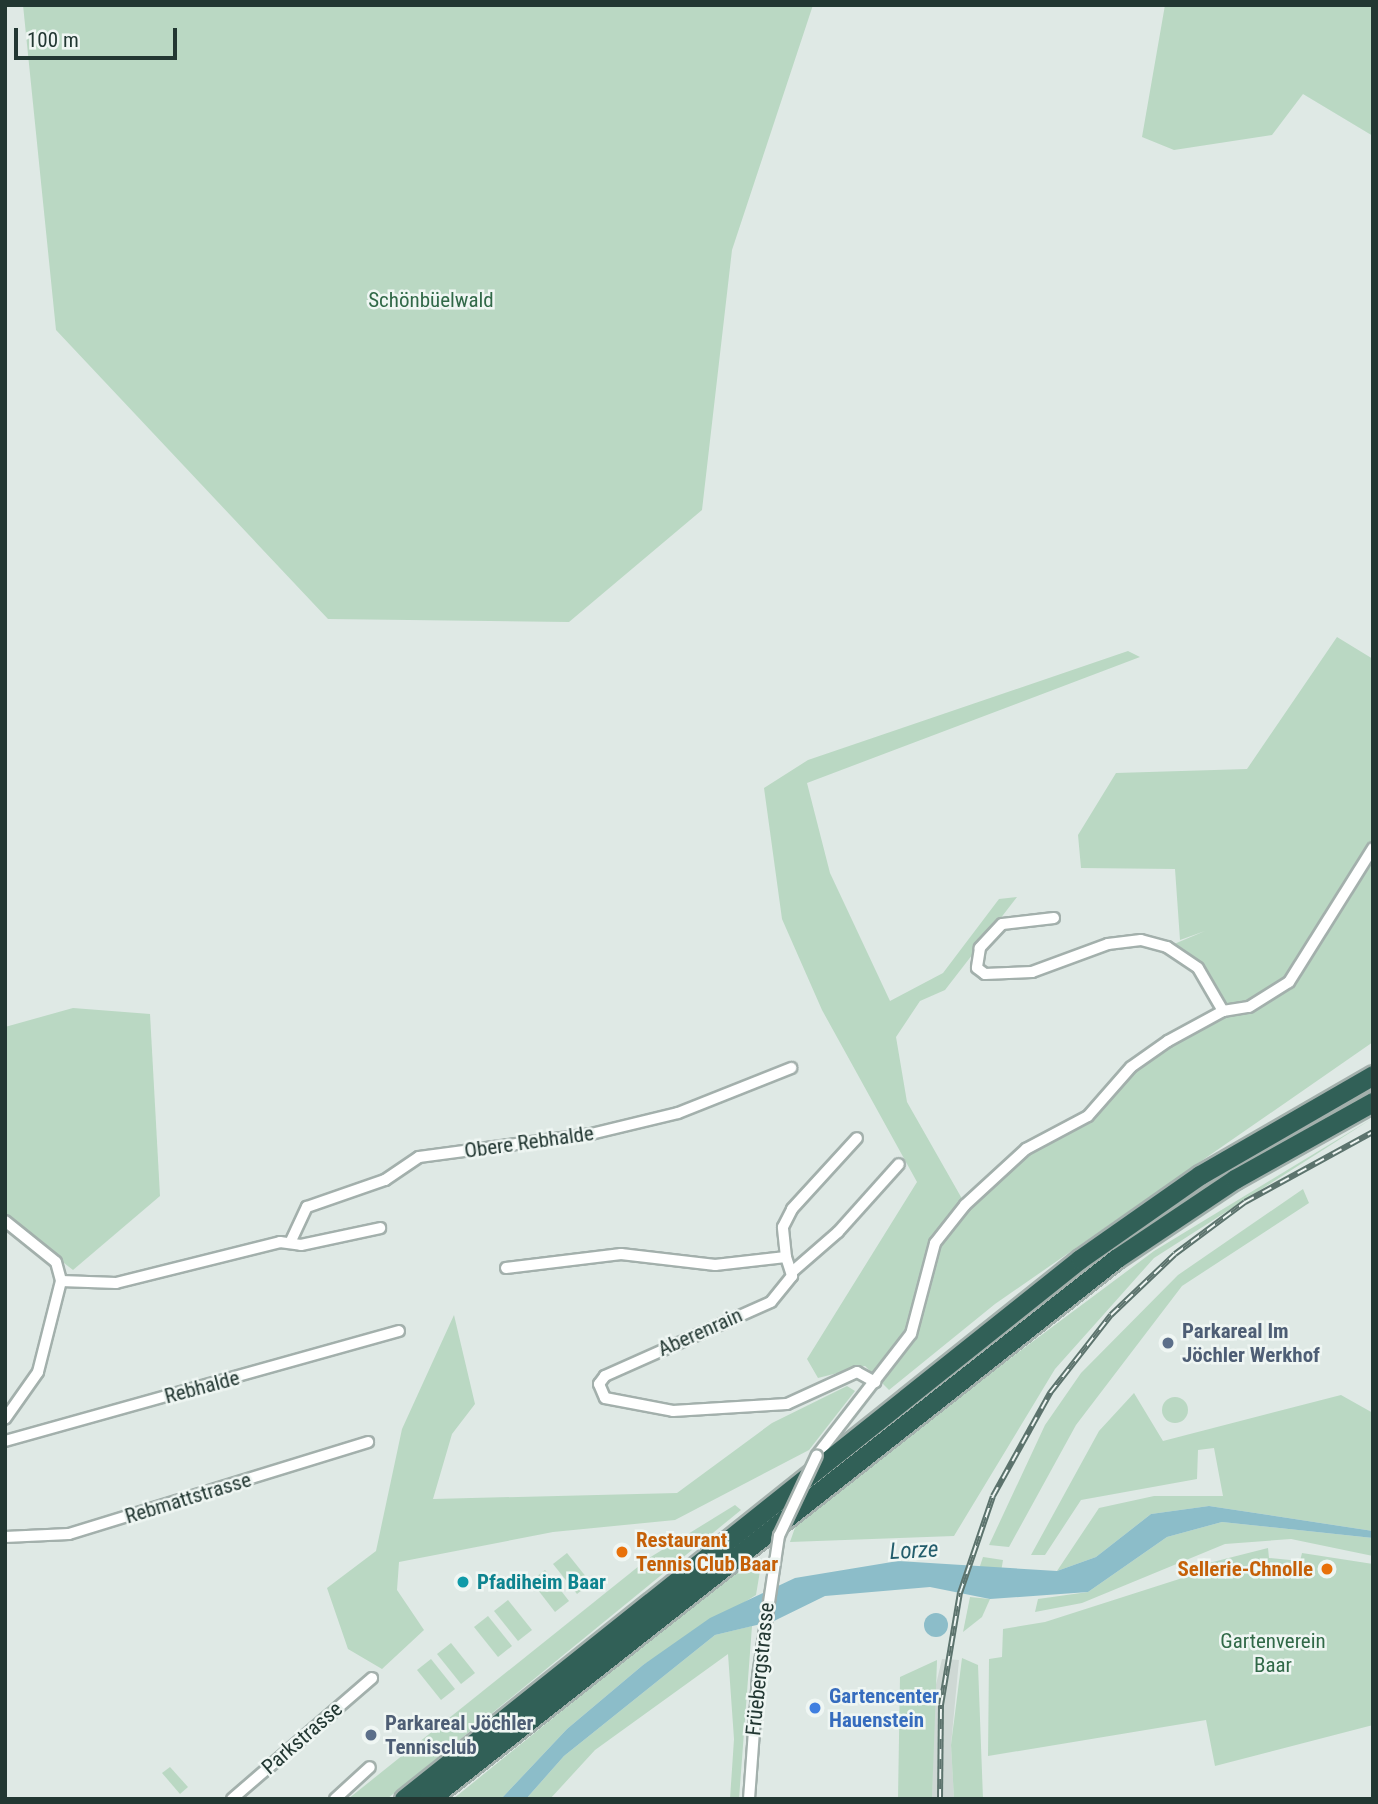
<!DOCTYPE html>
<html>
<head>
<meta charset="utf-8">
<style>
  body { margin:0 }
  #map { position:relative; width:1378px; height:1804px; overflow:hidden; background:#dfe9e5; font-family:"Roboto Condensed",sans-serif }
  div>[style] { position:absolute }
  .built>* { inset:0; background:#ced8d4 }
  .green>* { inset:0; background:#bad8c3 }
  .round { border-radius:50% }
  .water>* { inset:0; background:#8cbdc9 }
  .roads { filter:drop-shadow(2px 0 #a3b0ac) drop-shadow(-2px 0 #a3b0ac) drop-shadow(0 2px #a3b0ac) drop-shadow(0 -2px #a3b0ac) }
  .minor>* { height:10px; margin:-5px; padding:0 5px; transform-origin:5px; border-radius:5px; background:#fff }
  .motorway>* { height:19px; margin:-9.5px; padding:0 9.5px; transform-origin:9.5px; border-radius:9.5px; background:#316057 }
  .rail>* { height:6px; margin-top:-3px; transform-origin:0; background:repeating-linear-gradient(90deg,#eff6f3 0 10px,#5c736d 0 20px); box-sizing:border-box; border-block:2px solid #5c736d }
  .bridges { filter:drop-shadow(2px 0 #a3b0ac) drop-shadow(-2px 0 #a3b0ac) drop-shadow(0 2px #a3b0ac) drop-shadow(0 -2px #a3b0ac) }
  .minor-bridge>* { height:10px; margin:-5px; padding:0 5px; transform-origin:5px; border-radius:5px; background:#fff }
  .dots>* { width:19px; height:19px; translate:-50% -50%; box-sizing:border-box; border:4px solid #eff6f3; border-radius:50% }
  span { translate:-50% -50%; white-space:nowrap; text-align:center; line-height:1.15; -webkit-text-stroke:5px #eff6f3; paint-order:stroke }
  .park-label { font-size:21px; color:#316948 }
  .street-label { font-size:21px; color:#223732 }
  .service-label { font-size:21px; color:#4e5e75; font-weight:700 }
  .left { translate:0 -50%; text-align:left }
  .food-label { font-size:21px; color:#c56008; font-weight:700 }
  .right { translate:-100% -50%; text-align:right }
  .culture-label { font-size:21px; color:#0d838f; font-weight:700 }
  .shop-label { font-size:21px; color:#366cbe; font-weight:700 }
  .water-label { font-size:23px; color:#235d6c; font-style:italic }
  .frame { position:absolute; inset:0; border:7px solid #223732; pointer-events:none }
  .scale { position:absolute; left:14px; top:28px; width:163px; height:32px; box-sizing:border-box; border:4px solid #223732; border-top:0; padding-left:9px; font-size:21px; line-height:24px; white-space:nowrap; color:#223732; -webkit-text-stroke:5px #eff6f3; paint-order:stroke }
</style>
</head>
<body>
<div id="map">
  <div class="built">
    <div style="clip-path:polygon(942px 1659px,959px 1660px,951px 1745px,954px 1799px,932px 1799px,934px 1693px)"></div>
  </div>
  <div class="green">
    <div style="clip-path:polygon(23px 5px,813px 5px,732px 250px,702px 510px,569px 622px,328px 619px,56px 330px)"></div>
    <div style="clip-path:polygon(1165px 5px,1373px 5px,1373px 136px,1303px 94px,1272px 135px,1174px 150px,1142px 137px)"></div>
    <div style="clip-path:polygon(1337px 637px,1373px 659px,1373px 1042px,995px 1304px,889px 1390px,865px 1366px,818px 1378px,807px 1359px,917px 1182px,822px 1010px,782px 919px,764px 788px,808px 760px,1128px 651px,1140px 657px,807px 783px,830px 873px,890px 1001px,943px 973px,999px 899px,1017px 897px,945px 990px,920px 1001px,896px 1037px,907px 1102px,965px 1204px,1009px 1164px,1088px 1116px,1119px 1078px,1223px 1011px,1209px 980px,1167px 947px,1205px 931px,1180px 940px,1175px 869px,1081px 868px,1078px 835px,1116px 773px,1247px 769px)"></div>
    <div style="clip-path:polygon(73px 1008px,150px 1014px,160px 1196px,73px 1270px,5px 1217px,5px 1027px)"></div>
    <div style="clip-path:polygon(1373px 1118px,1154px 1258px,1055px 1369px,954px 1536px,790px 1542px,799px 1516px,1154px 1251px)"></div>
    <div style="clip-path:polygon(1303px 1189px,1309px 1203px,1182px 1286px,1076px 1425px,1009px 1547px,989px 1545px,1045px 1425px,1081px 1373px,1178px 1275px)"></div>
    <div style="clip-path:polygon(454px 1315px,475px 1404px,452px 1434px,433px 1499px,677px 1493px,772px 1423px,847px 1386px,855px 1391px,809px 1450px,675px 1520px,553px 1532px,399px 1562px,397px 1590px,424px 1630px,382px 1669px,348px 1649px,327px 1588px,376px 1551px,402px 1429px)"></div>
    <div style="clip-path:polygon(1134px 1393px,1163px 1441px,1341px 1395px,1373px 1413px,1373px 1531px,1209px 1506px,1151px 1514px,1096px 1557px,1057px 1571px,1099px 1508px,1154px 1496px,1223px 1496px,1214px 1448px,1198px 1450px,1197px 1479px,1081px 1500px,1045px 1555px,1031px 1555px,1099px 1431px)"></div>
    <div class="round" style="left:1162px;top:1397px;width:26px;height:26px"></div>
    <div style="clip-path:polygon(735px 1505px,741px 1510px,387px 1799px,348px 1799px,649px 1558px)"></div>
    <div style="clip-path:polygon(1222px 1522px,1373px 1538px,1373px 1556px,1291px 1539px,1225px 1544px,1082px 1603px,1035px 1612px,1038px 1599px,1088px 1592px,1167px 1537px)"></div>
    <div style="clip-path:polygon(1268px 1548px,1269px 1558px,1300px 1561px,1302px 1553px,1373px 1564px,1373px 1725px,1215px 1766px,1206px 1720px,988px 1756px,989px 1659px,1002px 1657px,1003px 1629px,1045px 1622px,1198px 1573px,1197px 1566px)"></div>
    <div style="clip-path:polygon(567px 1553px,591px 1583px,577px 1594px,553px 1564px)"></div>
    <div style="clip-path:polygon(752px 1557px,762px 1559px,756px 1595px,643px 1665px,567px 1729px,501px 1799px,453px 1799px)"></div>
    <div style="clip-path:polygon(983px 1557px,1003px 1560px,1001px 1572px,979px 1569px)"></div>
    <div style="clip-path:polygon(545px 1570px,569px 1601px,555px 1612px,531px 1581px)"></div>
    <div style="clip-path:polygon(970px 1597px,990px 1599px,982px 1617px,963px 1632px)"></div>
    <div style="clip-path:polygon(508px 1600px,532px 1630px,518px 1641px,494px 1611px)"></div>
    <div style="clip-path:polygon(488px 1616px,512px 1646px,498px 1657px,474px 1627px)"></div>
    <div style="clip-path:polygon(752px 1626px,739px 1799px,730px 1799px,734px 1739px,728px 1654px,595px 1750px,550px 1799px,526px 1799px,564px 1756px,715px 1635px)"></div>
    <div style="clip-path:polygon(451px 1643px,475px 1673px,461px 1684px,437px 1654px)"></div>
    <div style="clip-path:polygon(962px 1658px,978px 1665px,983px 1799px,954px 1799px,951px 1745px)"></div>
    <div style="clip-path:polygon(431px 1659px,455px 1689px,441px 1700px,417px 1670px)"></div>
    <div style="clip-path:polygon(937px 1660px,932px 1799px,898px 1799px,900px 1677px)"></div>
    <div style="clip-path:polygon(170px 1767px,188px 1787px,180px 1794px,162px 1773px)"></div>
  </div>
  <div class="water">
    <div style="clip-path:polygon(1209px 1506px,1373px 1531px,1373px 1538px,1222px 1522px,1167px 1537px,1088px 1592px,990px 1599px,930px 1587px,825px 1596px,774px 1621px,715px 1635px,564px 1756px,526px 1799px,501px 1799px,567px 1729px,643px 1665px,710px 1618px,795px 1578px,898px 1561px,1057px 1571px,1096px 1557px,1151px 1514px)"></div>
    <div class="round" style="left:924px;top:1613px;width:24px;height:24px"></div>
  </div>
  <div class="roads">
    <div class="minor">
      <div style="left:1054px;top:918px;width:52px;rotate:173.4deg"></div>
      <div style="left:1002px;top:924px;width:33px;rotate:133deg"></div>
      <div style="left:980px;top:948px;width:20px;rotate:99deg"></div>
      <div style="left:977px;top:968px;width:10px;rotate:37deg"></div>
      <div style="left:985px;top:974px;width:47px;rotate:-2.4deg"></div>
      <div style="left:1032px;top:972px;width:81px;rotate:-20.2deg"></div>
      <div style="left:1108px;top:944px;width:33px;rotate:-7deg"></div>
      <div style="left:1141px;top:940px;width:27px;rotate:15deg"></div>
      <div style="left:1167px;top:947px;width:37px;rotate:34deg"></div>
      <div style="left:1198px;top:968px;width:50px;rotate:59.8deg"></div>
      <div style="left:5px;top:1221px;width:65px;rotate:38.8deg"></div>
      <div style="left:56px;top:1262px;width:20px;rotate:75deg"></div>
      <div style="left:61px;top:1281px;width:94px;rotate:104.2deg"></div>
      <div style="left:38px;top:1372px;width:57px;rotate:125.1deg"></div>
      <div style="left:290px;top:1243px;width:40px;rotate:-65deg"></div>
      <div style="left:307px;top:1207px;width:83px;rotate:-19.1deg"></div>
      <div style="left:385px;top:1180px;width:41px;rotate:-34.1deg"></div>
      <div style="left:419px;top:1157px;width:174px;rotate:-7.6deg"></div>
      <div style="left:591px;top:1134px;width:89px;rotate:-13.6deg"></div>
      <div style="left:678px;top:1113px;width:122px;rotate:-21.7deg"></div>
      <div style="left:786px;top:1257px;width:30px;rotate:-96deg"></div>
      <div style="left:783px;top:1227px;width:20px;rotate:-63deg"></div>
      <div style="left:792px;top:1209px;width:96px;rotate:-47.5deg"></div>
      <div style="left:506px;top:1268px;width:116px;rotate:-6.9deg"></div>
      <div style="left:621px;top:1254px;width:95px;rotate:6.7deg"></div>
      <div style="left:715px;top:1265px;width:71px;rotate:-6.4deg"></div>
      <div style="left:786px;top:1257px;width:20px;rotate:72deg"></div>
      <div style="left:792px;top:1276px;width:33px;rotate:129deg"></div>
      <div style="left:771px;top:1302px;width:182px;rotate:156deg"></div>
      <div style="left:605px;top:1376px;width:10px;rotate:127deg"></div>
      <div style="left:599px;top:1384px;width:15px;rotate:67deg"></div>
      <div style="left:605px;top:1398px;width:69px;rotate:10.8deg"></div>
      <div style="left:673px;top:1411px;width:114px;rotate:-3.5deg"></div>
      <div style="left:787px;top:1404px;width:77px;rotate:-24.6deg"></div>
      <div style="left:857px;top:1372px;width:21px;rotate:29deg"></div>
      <div style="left:792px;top:1272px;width:61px;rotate:-41deg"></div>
      <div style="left:838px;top:1232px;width:91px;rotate:-48.1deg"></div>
      <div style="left:61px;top:1281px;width:55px;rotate:2.1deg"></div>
      <div style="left:116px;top:1283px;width:169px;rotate:-14deg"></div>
      <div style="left:280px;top:1242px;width:21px;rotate:8deg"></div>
      <div style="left:301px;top:1245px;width:81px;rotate:-12.1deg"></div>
      <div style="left:5px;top:1441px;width:409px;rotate:-15.6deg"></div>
      <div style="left:817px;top:1455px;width:153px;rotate:-52.2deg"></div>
      <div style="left:911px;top:1334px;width:94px;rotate:-75.2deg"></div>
      <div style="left:935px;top:1243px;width:48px;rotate:-51.7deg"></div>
      <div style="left:965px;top:1205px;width:83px;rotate:-42.6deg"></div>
      <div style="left:1026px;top:1149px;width:70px;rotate:-28deg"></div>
      <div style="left:1088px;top:1116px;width:65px;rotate:-48.7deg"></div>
      <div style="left:1131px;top:1067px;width:45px;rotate:-35.1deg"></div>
      <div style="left:1168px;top:1041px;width:63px;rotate:-28.6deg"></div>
      <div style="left:1223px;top:1011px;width:26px;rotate:-9deg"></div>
      <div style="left:1249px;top:1007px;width:47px;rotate:-32deg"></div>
      <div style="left:1289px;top:982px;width:158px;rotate:-57.9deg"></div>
      <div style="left:5px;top:1537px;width:64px;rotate:-2.7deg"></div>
      <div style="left:69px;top:1534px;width:313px;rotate:-17.1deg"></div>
      <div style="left:232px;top:1799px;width:185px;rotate:-40.8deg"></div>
      <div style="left:335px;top:1799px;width:47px;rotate:-42.4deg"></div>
      <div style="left:749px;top:1799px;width:123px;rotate:-85.8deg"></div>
    </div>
    <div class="motorway">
      <div style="left:404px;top:1799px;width:865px;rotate:-38.62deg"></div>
      <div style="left:1080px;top:1259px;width:146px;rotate:-35deg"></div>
      <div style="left:1200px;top:1175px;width:200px;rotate:-30deg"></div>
      <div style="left:429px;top:1799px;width:875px;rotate:-38.18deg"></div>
      <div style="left:1117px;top:1258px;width:142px;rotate:-33.8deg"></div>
      <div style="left:1235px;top:1179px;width:158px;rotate:-29.2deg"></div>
    </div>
  </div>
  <div class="rail">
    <div style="left:940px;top:1799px;width:94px;rotate:-89.4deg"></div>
    <div style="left:941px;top:1705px;width:114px;rotate:-80.4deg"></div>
    <div style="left:960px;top:1593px;width:102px;rotate:-71.2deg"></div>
    <div style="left:993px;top:1496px;width:118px;rotate:-61deg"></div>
    <div style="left:1050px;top:1393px;width:99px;rotate:-52deg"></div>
    <div style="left:1111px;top:1315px;width:88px;rotate:-43.6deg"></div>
    <div style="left:1175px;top:1254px;width:87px;rotate:-36.6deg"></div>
    <div style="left:1245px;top:1202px;width:146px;rotate:-28.7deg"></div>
  </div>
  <div class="bridges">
    <div class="minor-bridge">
      <div style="left:758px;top:1676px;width:142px;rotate:-81.5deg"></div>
      <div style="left:779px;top:1536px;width:89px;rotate:-64.9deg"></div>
    </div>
  </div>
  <div class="dots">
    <div style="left:1168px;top:1343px;background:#5c6f8a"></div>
    <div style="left:622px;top:1552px;background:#e8710a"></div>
    <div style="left:1327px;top:1569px;background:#e8710a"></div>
    <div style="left:463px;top:1582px;background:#0f9aa8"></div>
    <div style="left:815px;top:1708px;background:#3f7fe0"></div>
    <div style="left:371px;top:1735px;background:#5c6f8a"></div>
  </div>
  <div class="park-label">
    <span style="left:431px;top:300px">Schönbüelwald</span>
    <span style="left:1273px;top:1653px">Gartenverein<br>Baar</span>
  </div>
  <div class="street-label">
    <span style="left:529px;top:1142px;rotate:-8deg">Obere Rebhalde</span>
    <span style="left:700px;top:1332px;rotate:-24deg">Aberenrain</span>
    <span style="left:202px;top:1387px;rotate:-15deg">Rebhalde</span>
    <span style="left:188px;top:1498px;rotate:-17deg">Rebmattstrasse</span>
    <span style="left:760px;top:1669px;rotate:-84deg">Früebergstrasse</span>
    <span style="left:302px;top:1738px;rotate:-41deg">Parkstrasse</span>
  </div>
  <div class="service-label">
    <span class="left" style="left:1182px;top:1343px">Parkareal Im<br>Jöchler Werkhof</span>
    <span class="left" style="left:385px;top:1735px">Parkareal Jöchler<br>Tennisclub</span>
  </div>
  <div class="food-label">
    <span class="left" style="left:636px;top:1552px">Restaurant<br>Tennis Club Baar</span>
    <span class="right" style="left:1313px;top:1569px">Sellerie-Chnolle</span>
  </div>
  <div class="culture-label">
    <span class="left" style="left:477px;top:1582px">Pfadiheim Baar</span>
  </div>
  <div class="shop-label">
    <span class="left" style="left:829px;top:1708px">Gartencenter<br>Hauenstein</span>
  </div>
  <div class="water-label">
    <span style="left:914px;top:1551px;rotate:-3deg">Lorze</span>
  </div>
  <div class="frame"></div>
  <div class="scale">100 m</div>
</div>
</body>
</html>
